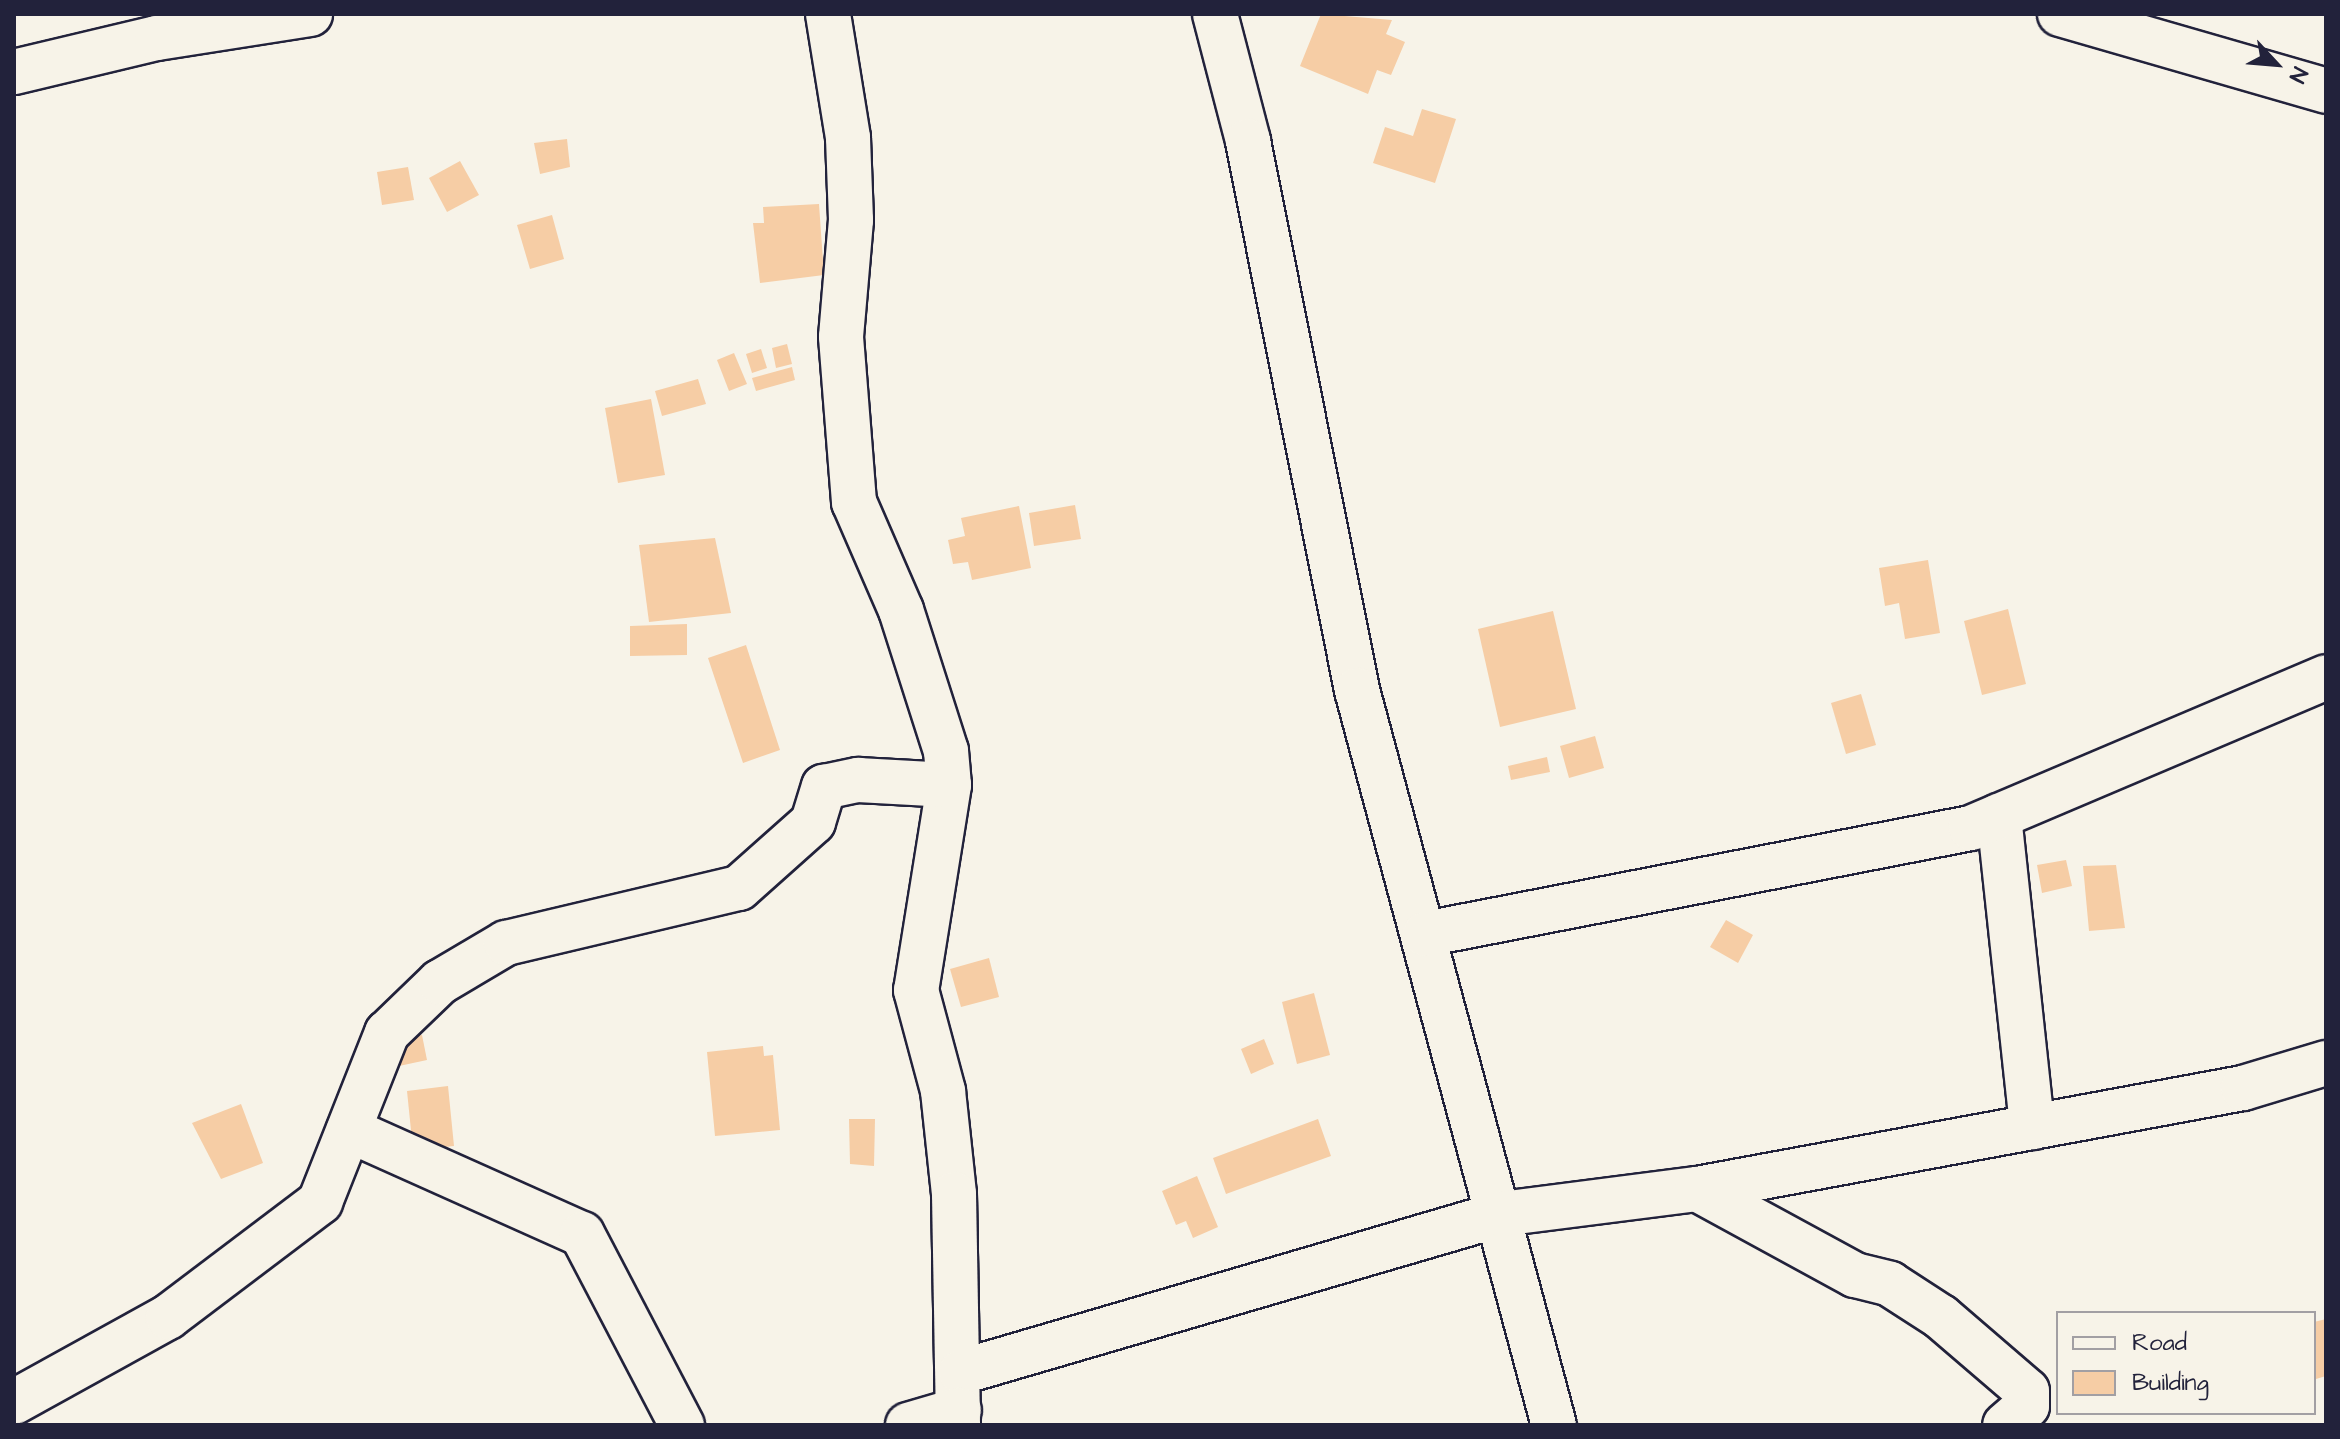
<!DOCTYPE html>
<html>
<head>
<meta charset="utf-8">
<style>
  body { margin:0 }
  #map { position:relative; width:2340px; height:1439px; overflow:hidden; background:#f7f3e8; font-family:"Architects Daughter",sans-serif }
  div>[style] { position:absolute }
  .building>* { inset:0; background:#f6cda5 }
  .roads { filter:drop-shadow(2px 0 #22223b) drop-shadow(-2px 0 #22223b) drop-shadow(0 2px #22223b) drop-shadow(0 -2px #22223b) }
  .minor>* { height:44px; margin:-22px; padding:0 22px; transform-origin:22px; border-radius:22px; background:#f7f3e8 }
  span { translate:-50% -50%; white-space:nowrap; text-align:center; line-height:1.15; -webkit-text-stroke:6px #f7f3e8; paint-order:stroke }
  .frame { position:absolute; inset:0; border:16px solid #22223b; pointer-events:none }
  .legend { position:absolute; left:2056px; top:1311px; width:260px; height:104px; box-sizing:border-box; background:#f7f3e8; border:2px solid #a29fa3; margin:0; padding:10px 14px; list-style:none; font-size:24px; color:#22223b }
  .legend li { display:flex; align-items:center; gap:16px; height:40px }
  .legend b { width:40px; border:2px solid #a29fa3 }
  .north { position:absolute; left:2236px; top:24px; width:80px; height:80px; -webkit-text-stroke:6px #f7f3e8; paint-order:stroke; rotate:116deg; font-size:22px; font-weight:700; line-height:32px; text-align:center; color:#22223b }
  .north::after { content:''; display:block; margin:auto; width:28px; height:36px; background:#22223b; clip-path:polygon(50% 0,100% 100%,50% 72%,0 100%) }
</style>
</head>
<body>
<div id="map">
  <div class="building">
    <div style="clip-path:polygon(1321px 14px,1392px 20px,1386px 34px,1405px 42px,1391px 75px,1377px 70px,1368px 94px,1300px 66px)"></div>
    <div style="clip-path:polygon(1422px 109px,1456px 119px,1435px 183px,1373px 163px,1385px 127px,1413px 136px)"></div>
    <div style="clip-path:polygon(567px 139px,570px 167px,540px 174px,534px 143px)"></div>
    <div style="clip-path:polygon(460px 161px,479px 195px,447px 212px,429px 178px)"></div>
    <div style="clip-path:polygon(408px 167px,414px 200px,382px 205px,377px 172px)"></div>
    <div style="clip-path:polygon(819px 204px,824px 275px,760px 283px,753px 223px,764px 223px,763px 207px)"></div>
    <div style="clip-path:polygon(552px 215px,564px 259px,530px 269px,517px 225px)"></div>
    <div style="clip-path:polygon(787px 344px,792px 364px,776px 368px,772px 348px)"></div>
    <div style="clip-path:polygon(761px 349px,767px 368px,752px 373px,746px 354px)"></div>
    <div style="clip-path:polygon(734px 353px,747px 384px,729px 391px,717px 360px)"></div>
    <div style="clip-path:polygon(792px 367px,795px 380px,756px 391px,752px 378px)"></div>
    <div style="clip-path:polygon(698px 379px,706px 404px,662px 416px,655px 391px)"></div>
    <div style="clip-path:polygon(651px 399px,665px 475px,618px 483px,605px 408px)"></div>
    <div style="clip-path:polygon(1075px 505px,1081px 539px,1034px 546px,1029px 513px)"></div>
    <div style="clip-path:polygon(1019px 506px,1031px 568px,972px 580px,968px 562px,953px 564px,948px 540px,965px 536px,961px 518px)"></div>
    <div style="clip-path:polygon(715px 538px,731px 613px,649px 622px,639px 545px)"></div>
    <div style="clip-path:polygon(1928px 560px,1940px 633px,1905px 639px,1899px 603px,1885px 606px,1879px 568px)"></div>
    <div style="clip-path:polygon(2008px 609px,2026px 684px,1982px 695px,1964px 621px)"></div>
    <div style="clip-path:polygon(1553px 611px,1576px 709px,1500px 727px,1478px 629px)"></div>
    <div style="clip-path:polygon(687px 624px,687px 655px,630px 656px,630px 626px)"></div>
    <div style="clip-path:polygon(746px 645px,780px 750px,743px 763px,708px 658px)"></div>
    <div style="clip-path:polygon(1861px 694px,1876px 745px,1846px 754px,1831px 703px)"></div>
    <div style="clip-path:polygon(1595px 736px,1604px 768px,1569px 778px,1560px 746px)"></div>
    <div style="clip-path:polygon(1547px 757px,1550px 772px,1511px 780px,1508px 766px)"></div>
    <div style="clip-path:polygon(2066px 860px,2072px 886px,2042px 893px,2037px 865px)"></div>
    <div style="clip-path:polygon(2116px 865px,2125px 928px,2089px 931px,2083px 866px)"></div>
    <div style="clip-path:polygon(1726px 920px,1753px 935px,1738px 963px,1710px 947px)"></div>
    <div style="clip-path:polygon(989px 958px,999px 997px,961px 1007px,950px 969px)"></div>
    <div style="clip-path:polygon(1314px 993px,1330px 1055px,1297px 1064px,1282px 1002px)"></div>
    <div style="clip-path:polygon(422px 1035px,427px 1060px,399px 1066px,394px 1041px)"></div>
    <div style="clip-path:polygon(1264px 1039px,1274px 1064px,1251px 1074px,1241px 1049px)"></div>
    <div style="clip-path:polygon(763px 1046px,764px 1056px,773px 1055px,780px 1130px,715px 1136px,707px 1052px)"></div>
    <div style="clip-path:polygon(448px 1086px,454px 1146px,413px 1150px,407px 1091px)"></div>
    <div style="clip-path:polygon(241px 1104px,263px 1163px,221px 1179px,192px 1123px)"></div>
    <div style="clip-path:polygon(849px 1119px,875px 1119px,874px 1166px,850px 1164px)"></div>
    <div style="clip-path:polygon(1318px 1119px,1331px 1156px,1226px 1194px,1213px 1158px)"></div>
    <div style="clip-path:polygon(1197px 1176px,1218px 1227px,1193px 1238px,1186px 1221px,1176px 1225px,1162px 1191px)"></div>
    <div style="clip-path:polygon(2326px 1319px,2326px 1376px,2316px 1379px,2314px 1322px)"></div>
  </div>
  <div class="roads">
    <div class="minor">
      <div style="left:828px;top:14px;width:126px;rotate:80.8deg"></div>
      <div style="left:848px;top:138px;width:82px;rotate:87.9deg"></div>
      <div style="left:851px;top:220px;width:117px;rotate:94.9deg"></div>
      <div style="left:841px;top:337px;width:166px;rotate:85.5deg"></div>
      <div style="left:854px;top:502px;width:118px;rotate:66.5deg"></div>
      <div style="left:901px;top:610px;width:148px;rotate:72.3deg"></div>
      <div style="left:946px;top:751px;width:34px;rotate:85deg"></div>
      <div style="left:949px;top:785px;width:208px;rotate:99.1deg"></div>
      <div style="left:916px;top:990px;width:105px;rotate:75deg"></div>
      <div style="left:943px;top:1091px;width:104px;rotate:83.9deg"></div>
      <div style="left:954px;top:1194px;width:231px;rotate:89deg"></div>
      <div style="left:1215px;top:14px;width:131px;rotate:75.4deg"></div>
      <div style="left:1248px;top:141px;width:560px;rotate:78.77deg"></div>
      <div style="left:1357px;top:690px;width:761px;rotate:75deg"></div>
      <div style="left:2060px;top:14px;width:277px;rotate:16.1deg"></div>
      <div style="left:14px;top:72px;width:147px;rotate:-13.4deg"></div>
      <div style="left:157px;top:38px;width:155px;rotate:-8.9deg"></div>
      <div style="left:1999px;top:816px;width:313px;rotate:83.9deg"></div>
      <div style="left:1425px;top:934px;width:556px;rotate:-10.99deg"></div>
      <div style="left:1971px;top:828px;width:386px;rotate:-23deg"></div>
      <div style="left:349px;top:1130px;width:255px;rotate:24.1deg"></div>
      <div style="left:582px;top:1234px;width:216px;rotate:62.4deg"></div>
      <div style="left:1697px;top:1189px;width:555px;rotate:-10.48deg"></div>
      <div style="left:2243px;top:1088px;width:87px;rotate:-16.8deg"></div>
      <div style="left:961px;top:1372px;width:563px;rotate:-16.31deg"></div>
      <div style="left:1501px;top:1214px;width:198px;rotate:-7.3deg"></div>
      <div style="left:1697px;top:1189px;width:180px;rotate:28.6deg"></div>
      <div style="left:1855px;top:1275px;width:36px;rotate:14deg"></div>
      <div style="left:1890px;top:1284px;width:61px;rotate:32.9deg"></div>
      <div style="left:1941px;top:1317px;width:113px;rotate:40.7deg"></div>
      <div style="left:2027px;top:1391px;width:15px;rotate:90deg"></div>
      <div style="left:2027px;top:1406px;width:29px;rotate:139deg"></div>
      <div style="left:14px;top:1402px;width:176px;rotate:-28.9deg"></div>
      <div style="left:168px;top:1317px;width:191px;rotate:-37.1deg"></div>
      <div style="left:320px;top:1202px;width:182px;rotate:-68.4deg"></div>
      <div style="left:387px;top:1033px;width:74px;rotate:-43.9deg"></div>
      <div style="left:440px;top:982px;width:77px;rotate:-30.6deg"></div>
      <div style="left:506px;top:943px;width:239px;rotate:-13.3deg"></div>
      <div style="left:739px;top:888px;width:99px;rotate:-41.7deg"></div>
      <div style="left:813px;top:822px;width:37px;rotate:-73deg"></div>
      <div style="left:824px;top:787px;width:35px;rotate:-12deg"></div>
      <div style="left:858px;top:780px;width:91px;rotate:3.1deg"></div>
      <div style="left:908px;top:1425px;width:53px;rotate:-16.4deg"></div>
    </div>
  </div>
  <div class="frame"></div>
  <ul class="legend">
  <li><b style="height:10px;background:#f7f3e8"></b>Road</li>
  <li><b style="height:22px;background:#f6cda5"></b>Building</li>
  </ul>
  <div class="north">N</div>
</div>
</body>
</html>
